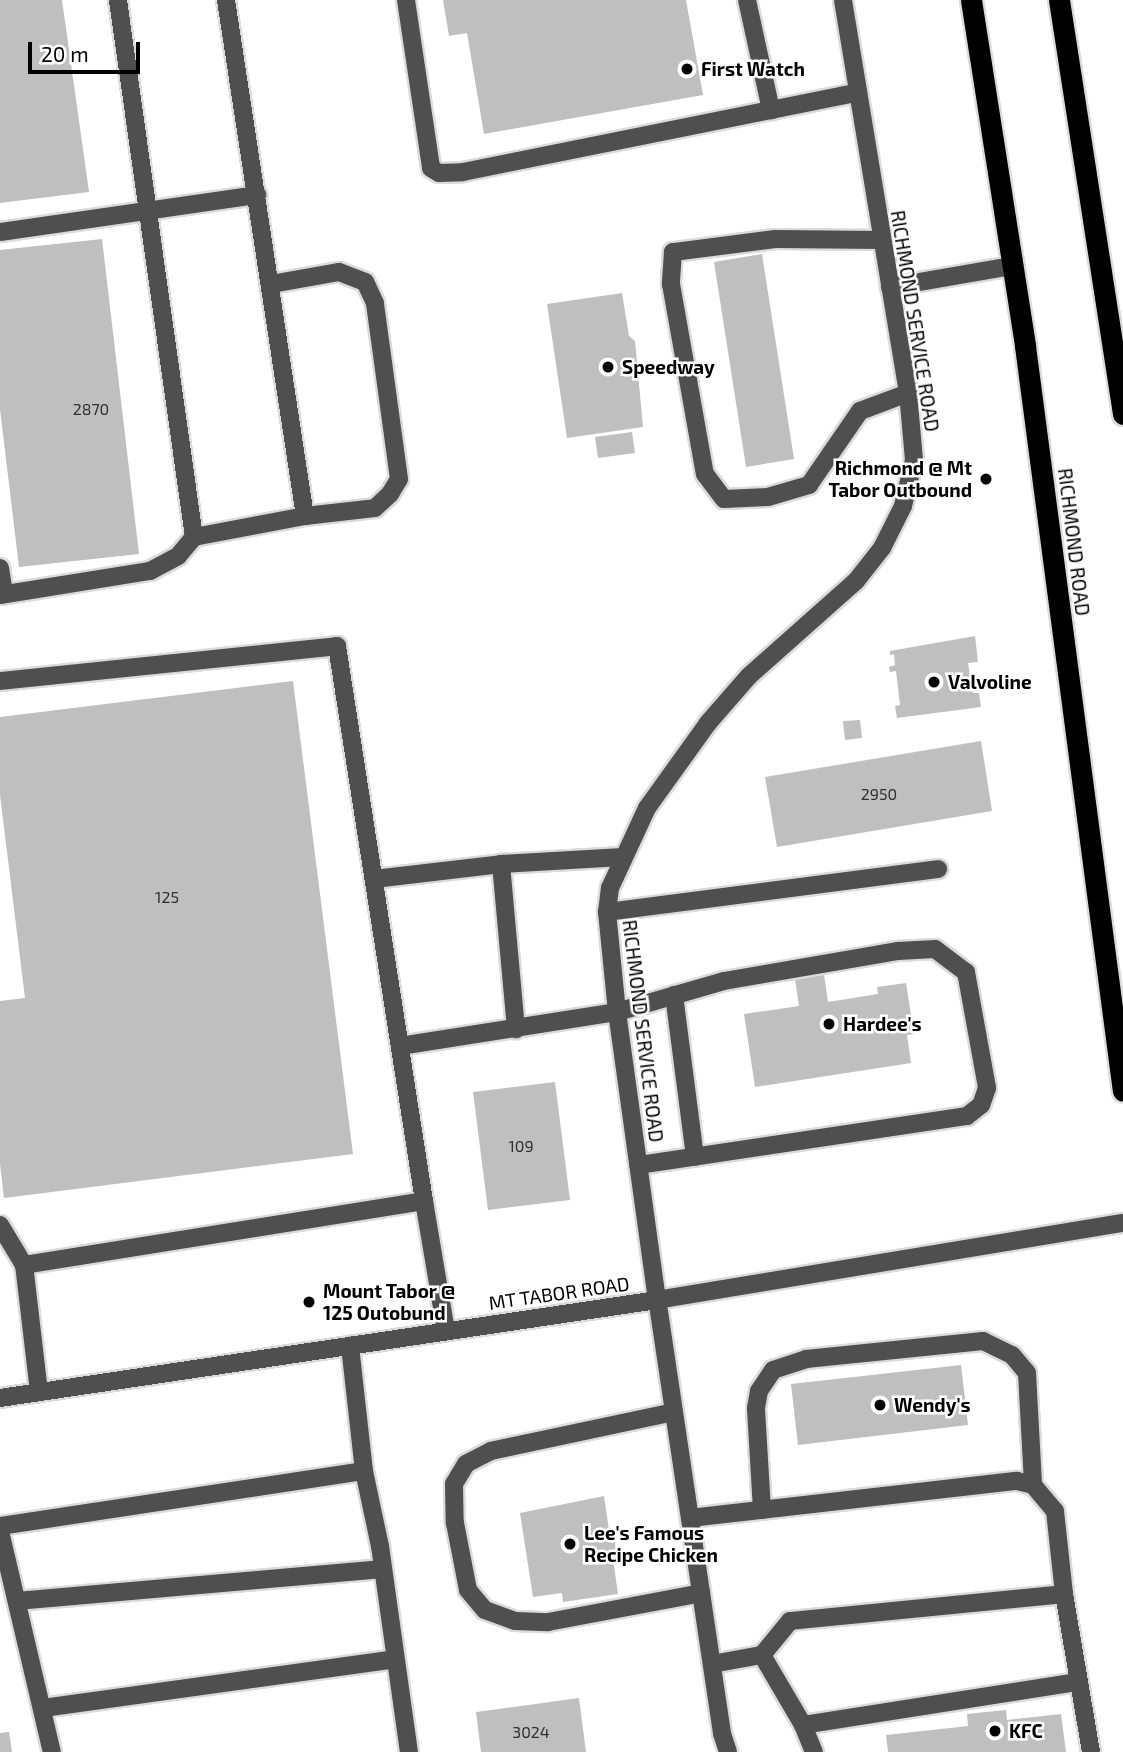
<!DOCTYPE html>
<html>
<head>
<meta charset="utf-8">
<style>
  body { margin:0 }
  #map { position:relative; width:1123px; height:1752px; overflow:hidden; background:#fff; font-family:"Exo 2",sans-serif }
  div>[style] { position:absolute }
  .building>* { inset:0; background:#bfbfbf }
  .roads { filter:drop-shadow(2px 0 #dbdbdb) drop-shadow(-2px 0 #dbdbdb) drop-shadow(0 2px #dbdbdb) drop-shadow(0 -2px #dbdbdb) }
  .minor>* { height:18px; margin:-9px; padding:0 9px; transform-origin:9px; border-radius:9px; background:#4f4f4f }
  .highway>* { height:21px; margin:-10.5px; padding:0 10.5px; transform-origin:10.5px; border-radius:10.5px; background:#000 }
  .dots>* { width:19px; height:19px; translate:-50% -50%; box-sizing:border-box; border:4px solid #fff; border-radius:50% }
  span { translate:-50% -50%; white-space:nowrap; text-align:center; line-height:1.15; -webkit-text-stroke:5px #fff; paint-order:stroke }
  .number-label { font-size:16px; color:#303030 }
  .number-label span { -webkit-text-stroke-width:0 }
  .poi-label { font-size:19px; color:#000; font-weight:700 }
  .left { translate:0 -50%; text-align:left }
  .right { translate:-100% -50%; text-align:right }
  .street-label { font-size:19px; color:#000 }
  .scale { position:absolute; left:28px; top:42px; width:112px; height:32px; box-sizing:border-box; border:4px solid #000; border-top:0; padding-left:9px; font-size:21px; line-height:24px; white-space:nowrap; color:#000; -webkit-text-stroke:5px #fff; paint-order:stroke }
</style>
</head>
<body>
<div id="map">
  <div class="building">
    <div style="clip-path:polygon(0 0,62px 0,89px 192px,0 203px)"></div>
    <div style="clip-path:polygon(443px 0,686px 0,703px 95px,484px 134px,467px 33px,449px 36px)"></div>
    <div style="clip-path:polygon(102px 239px,139px 554px,19px 567px,0 409px,0 250px)"></div>
    <div style="clip-path:polygon(762px 254px,794px 459px,746px 467px,714px 262px)"></div>
    <div style="clip-path:polygon(622px 293px,629px 336px,635px 341px,643px 427px,567px 438px,547px 304px)"></div>
    <div style="clip-path:polygon(632px 432px,635px 453px,598px 458px,595px 437px)"></div>
    <div style="clip-path:polygon(975px 636px,978px 662px,968px 663px,973px 693px,979px 693px,981px 707px,897px 718px,895px 706px,900px 705px,896px 671px,890px 672px,889px 667px,895px 665px,894px 654px,890px 655px,890px 651px)"></div>
    <div style="clip-path:polygon(293px 681px,353px 1154px,4px 1198px,0 1164px,0 1001px,25px 998px,0 795px,0 717px)"></div>
    <div style="clip-path:polygon(860px 720px,862px 738px,845px 740px,843px 721px)"></div>
    <div style="clip-path:polygon(981px 741px,992px 811px,777px 847px,765px 777px)"></div>
    <div style="clip-path:polygon(824px 974px,828px 1002px,878px 994px,877px 987px,906px 983px,914px 1034px,907px 1035px,911px 1063px,755px 1087px,744px 1014px,799px 1006px,795px 979px)"></div>
    <div style="clip-path:polygon(555px 1082px,570px 1200px,488px 1210px,473px 1092px)"></div>
    <div style="clip-path:polygon(961px 1365px,968px 1425px,798px 1445px,791px 1384px)"></div>
    <div style="clip-path:polygon(604px 1496px,609px 1530px,613px 1529px,617px 1558px,613px 1559px,618px 1594px,563px 1602px,562px 1593px,533px 1597px,520px 1513px)"></div>
    <div style="clip-path:polygon(579px 1698px,586px 1752px,481px 1752px,476px 1712px)"></div>
    <div style="clip-path:polygon(1006px 1710px,1007px 1720px,1061px 1714px,1066px 1752px,888px 1752px,886px 1735px,968px 1726px,967px 1714px)"></div>
    <div style="clip-path:polygon(9px 1732px,12px 1752px,0 1752px,0 1733px)"></div>
  </div>
  <div class="roads">
    <div class="minor">
      <div style="left:226px;top:0;width:522px;rotate:81.3deg"></div>
      <div style="left:406px;top:0;width:170px;rotate:81.5deg"></div>
      <div style="left:431px;top:168px;width:9px;rotate:32deg"></div>
      <div style="left:439px;top:173px;width:24px;rotate:-2deg"></div>
      <div style="left:463px;top:172px;width:403px;rotate:-11.4deg"></div>
      <div style="left:747px;top:0;width:113px;rotate:77.7deg"></div>
      <div style="left:0;top:232px;width:260px;rotate:-8.2deg"></div>
      <div style="left:882px;top:240px;width:107px;rotate:-179.5deg"></div>
      <div style="left:775px;top:239px;width:103px;rotate:172.7deg"></div>
      <div style="left:673px;top:252px;width:32px;rotate:94deg"></div>
      <div style="left:671px;top:284px;width:193px;rotate:79.9deg"></div>
      <div style="left:705px;top:474px;width:31px;rotate:53deg"></div>
      <div style="left:724px;top:499px;width:44px;rotate:-2.6deg"></div>
      <div style="left:768px;top:497px;width:43px;rotate:-16.3deg"></div>
      <div style="left:809px;top:485px;width:90px;rotate:-55.4deg"></div>
      <div style="left:860px;top:411px;width:51px;rotate:-20.6deg"></div>
      <div style="left:890px;top:287px;width:124px;rotate:-9.8deg"></div>
      <div style="left:194px;top:537px;width:113px;rotate:-10.7deg"></div>
      <div style="left:305px;top:516px;width:70px;rotate:-6.5deg"></div>
      <div style="left:375px;top:508px;width:21px;rotate:-43deg"></div>
      <div style="left:390px;top:494px;width:17px;rotate:-59deg"></div>
      <div style="left:399px;top:479px;width:178px;rotate:-97.8deg"></div>
      <div style="left:375px;top:303px;width:23px;rotate:-115deg"></div>
      <div style="left:365px;top:282px;width:28px;rotate:-159deg"></div>
      <div style="left:339px;top:272px;width:69px;rotate:170deg"></div>
      <div style="left:0;top:568px;width:26px;rotate:81deg"></div>
      <div style="left:0;top:595px;width:152px;rotate:-9.1deg"></div>
      <div style="left:150px;top:571px;width:32px;rotate:-28deg"></div>
      <div style="left:178px;top:556px;width:25px;rotate:-50deg"></div>
      <div style="left:194px;top:537px;width:542px;rotate:-98.06deg"></div>
      <div style="left:0;top:681px;width:339px;rotate:-5.9deg"></div>
      <div style="left:337px;top:646px;width:562px;rotate:81.09deg"></div>
      <div style="left:501px;top:864px;width:166px;rotate:84.8deg"></div>
      <div style="left:374px;top:879px;width:128px;rotate:-6.7deg"></div>
      <div style="left:501px;top:864px;width:122px;rotate:-3.3deg"></div>
      <div style="left:607px;top:912px;width:334px;rotate:-7.4deg"></div>
      <div style="left:674px;top:995px;width:163px;rotate:82.6deg"></div>
      <div style="left:400px;top:1046px;width:220px;rotate:-8.9deg"></div>
      <div style="left:617px;top:1012px;width:111px;rotate:-16.2deg"></div>
      <div style="left:724px;top:981px;width:177px;rotate:-9.8deg"></div>
      <div style="left:898px;top:951px;width:37px;rotate:-3deg"></div>
      <div style="left:935px;top:949px;width:39px;rotate:37deg"></div>
      <div style="left:966px;top:972px;width:118px;rotate:79.7deg"></div>
      <div style="left:987px;top:1088px;width:18px;rotate:109deg"></div>
      <div style="left:981px;top:1105px;width:18px;rotate:142deg"></div>
      <div style="left:967px;top:1116px;width:332px;rotate:171.5deg"></div>
      <div style="left:0;top:1225px;width:47px;rotate:59deg"></div>
      <div style="left:39px;top:1392px;width:128px;rotate:-96.7deg"></div>
      <div style="left:24px;top:1265px;width:405px;rotate:-9.1deg"></div>
      <div style="left:424px;top:1201px;width:132px;rotate:80.4deg"></div>
      <div style="left:0;top:1398px;width:664px;rotate:-8.48deg"></div>
      <div style="left:657px;top:1300px;width:472px;rotate:-9.4deg"></div>
      <div style="left:674px;top:1412px;width:187px;rotate:168deg"></div>
      <div style="left:491px;top:1451px;width:28px;rotate:153deg"></div>
      <div style="left:466px;top:1464px;width:23px;rotate:121deg"></div>
      <div style="left:454px;top:1484px;width:39px;rotate:89deg"></div>
      <div style="left:455px;top:1523px;width:68px;rotate:79deg"></div>
      <div style="left:468px;top:1590px;width:26px;rotate:50deg"></div>
      <div style="left:485px;top:1610px;width:32px;rotate:20deg"></div>
      <div style="left:515px;top:1621px;width:33px;rotate:2deg"></div>
      <div style="left:548px;top:1622px;width:156px;rotate:-10.7deg"></div>
      <div style="left:364px;top:1471px;width:77px;rotate:78deg"></div>
      <div style="left:380px;top:1546px;width:208px;rotate:82deg"></div>
      <div style="left:762px;top:1510px;width:102px;rotate:-93.4deg"></div>
      <div style="left:756px;top:1408px;width:17px;rotate:-80deg"></div>
      <div style="left:759px;top:1391px;width:25px;rotate:-56deg"></div>
      <div style="left:773px;top:1370px;width:35px;rotate:-18deg"></div>
      <div style="left:806px;top:1359px;width:178px;rotate:-5.8deg"></div>
      <div style="left:983px;top:1341px;width:32px;rotate:26deg"></div>
      <div style="left:1012px;top:1355px;width:23px;rotate:50deg"></div>
      <div style="left:1027px;top:1373px;width:112px;rotate:86.9deg"></div>
      <div style="left:690px;top:1518px;width:329px;rotate:-6.5deg"></div>
      <div style="left:1017px;top:1481px;width:16px;rotate:14deg"></div>
      <div style="left:1033px;top:1485px;width:34px;rotate:50deg"></div>
      <div style="left:1055px;top:1511px;width:83px;rotate:83.8deg"></div>
      <div style="left:0;top:1526px;width:368px;rotate:-8.6deg"></div>
      <div style="left:364px;top:1471px;width:126px;rotate:-96.4deg"></div>
      <div style="left:0;top:1531px;width:227px;rotate:76.8deg"></div>
      <div style="left:17px;top:1601px;width:367px;rotate:-5deg"></div>
      <div style="left:762px;top:1655px;width:81px;rotate:59.6deg"></div>
      <div style="left:803px;top:1725px;width:29px;rotate:68deg"></div>
      <div style="left:712px;top:1664px;width:51px;rotate:-10.2deg"></div>
      <div style="left:762px;top:1655px;width:44px;rotate:-50.5deg"></div>
      <div style="left:790px;top:1621px;width:275px;rotate:-5.6deg"></div>
      <div style="left:1064px;top:1594px;width:160px;rotate:80.3deg"></div>
      <div style="left:43px;top:1708px;width:355px;rotate:-7.9deg"></div>
      <div style="left:803px;top:1725px;width:279px;rotate:-8.9deg"></div>
      <div style="left:728px;top:1752px;width:20px;rotate:-108deg"></div>
      <div style="left:722px;top:1733px;width:438px;rotate:-98.5deg"></div>
      <div style="left:657px;top:1300px;width:291px;rotate:-97.9deg"></div>
      <div style="left:617px;top:1012px;width:100px;rotate:-95.7deg"></div>
      <div style="left:607px;top:912px;width:24px;rotate:-83deg"></div>
      <div style="left:610px;top:888px;width:88px;rotate:-65.2deg"></div>
      <div style="left:647px;top:808px;width:105px;rotate:-54.3deg"></div>
      <div style="left:708px;top:723px;width:62px;rotate:-48.9deg"></div>
      <div style="left:749px;top:676px;width:143px;rotate:-41.6deg"></div>
      <div style="left:856px;top:581px;width:42px;rotate:-51.8deg"></div>
      <div style="left:882px;top:548px;width:47px;rotate:-63.4deg"></div>
      <div style="left:903px;top:506px;width:47px;rotate:-76.6deg"></div>
      <div style="left:914px;top:460px;width:67px;rotate:-95.1deg"></div>
      <div style="left:908px;top:393px;width:398px;rotate:-99.4deg"></div>
    </div>
    <div class="highway">
      <div style="left:971px;top:0;width:350px;rotate:81.1deg"></div>
      <div style="left:1025px;top:346px;width:751px;rotate:82.51deg"></div>
      <div style="left:1059px;top:0;width:419px;rotate:81.2deg"></div>
    </div>
  </div>
  <div class="dots">
    <div style="left:687px;top:69px;background:#000"></div>
    <div style="left:608px;top:367px;background:#000"></div>
    <div style="left:986px;top:479px;background:#000"></div>
    <div style="left:934px;top:682px;background:#000"></div>
    <div style="left:829px;top:1024px;background:#000"></div>
    <div style="left:309px;top:1302px;background:#000"></div>
    <div style="left:880px;top:1405px;background:#000"></div>
    <div style="left:570px;top:1544px;background:#000"></div>
    <div style="left:995px;top:1731px;background:#000"></div>
  </div>
  <div class="number-label">
    <span style="left:91px;top:409px">2870</span>
    <span style="left:879px;top:794px">2950</span>
    <span style="left:167px;top:897px">125</span>
    <span style="left:521px;top:1146px">109</span>
    <span style="left:531px;top:1732px">3024</span>
  </div>
  <div class="poi-label">
    <span class="left" style="left:701px;top:69px">First Watch</span>
    <span class="left" style="left:622px;top:367px">Speedway</span>
    <span class="right" style="left:972px;top:479px">Richmond @ Mt<br>Tabor Outbound</span>
    <span class="left" style="left:948px;top:682px">Valvoline</span>
    <span class="left" style="left:843px;top:1024px">Hardee's</span>
    <span class="left" style="left:323px;top:1302px">Mount Tabor @<br>125 Outobund</span>
    <span class="left" style="left:894px;top:1405px">Wendy's</span>
    <span class="left" style="left:584px;top:1544px">Lee's Famous<br>Recipe Chicken</span>
    <span class="left" style="left:1009px;top:1731px">KFC</span>
  </div>
  <div class="street-label">
    <span style="left:915px;top:321px;rotate:81deg">RICHMOND SERVICE ROAD</span>
    <span style="left:1074px;top:542px;rotate:83deg">RICHMOND ROAD</span>
    <span style="left:643px;top:1031px;rotate:83deg">RICHMOND SERVICE ROAD</span>
    <span style="left:559px;top:1293px;rotate:-8deg">MT TABOR ROAD</span>
  </div>
  <div class="scale">20 m</div>
</div>
</body>
</html>
